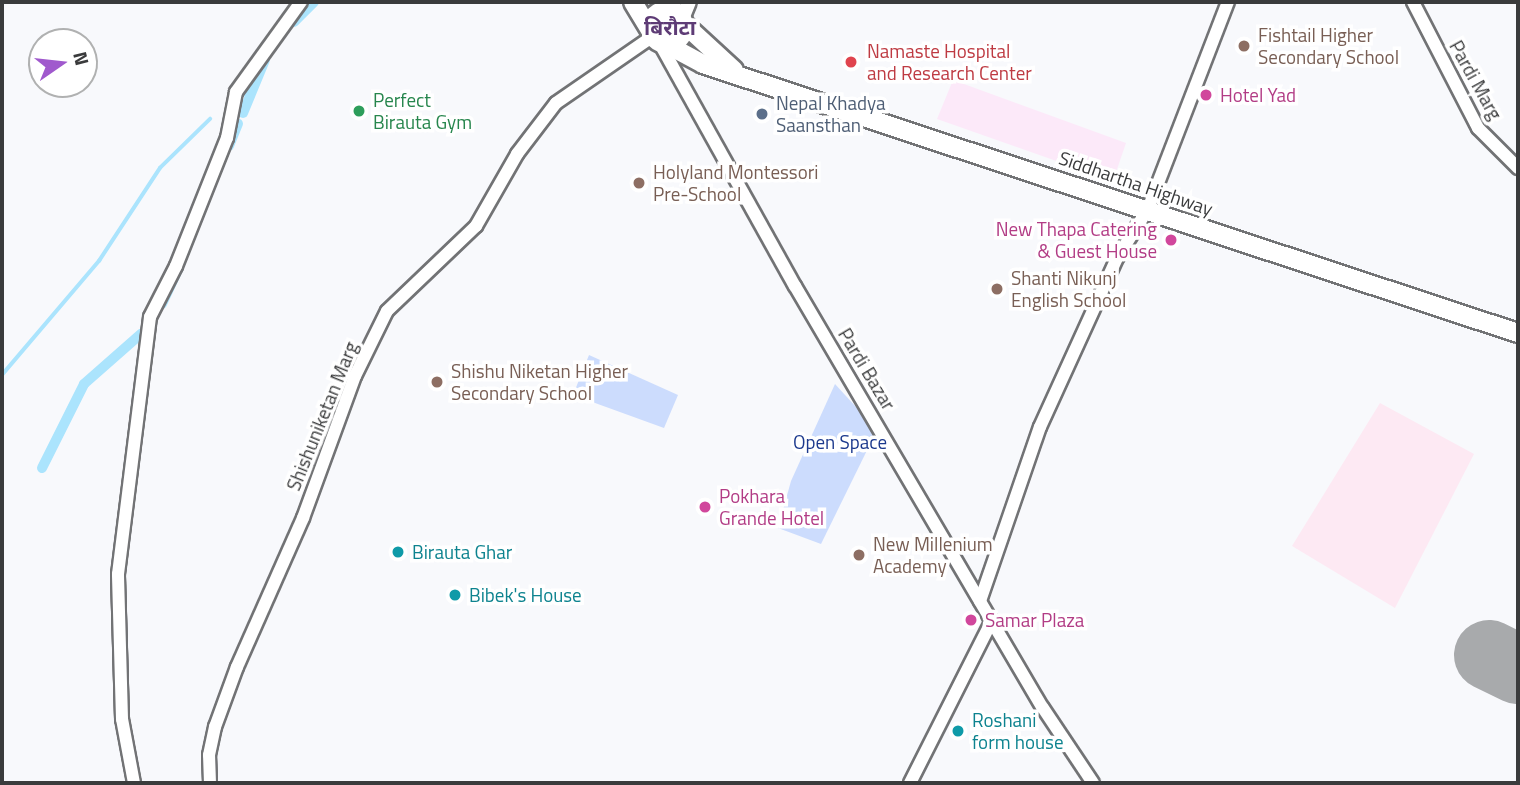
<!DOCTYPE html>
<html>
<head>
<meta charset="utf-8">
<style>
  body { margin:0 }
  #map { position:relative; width:1520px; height:785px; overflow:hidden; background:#f8f9fc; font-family:"Titillium Web","Noto Sans Devanagari",sans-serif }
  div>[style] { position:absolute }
  .commercial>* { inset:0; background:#fce9f9 }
  .industrial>* { inset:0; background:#fde9f3 }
  .green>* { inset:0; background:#ccdcfd }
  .round { border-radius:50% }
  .stream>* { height:3.5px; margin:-1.75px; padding:0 1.75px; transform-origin:1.75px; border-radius:1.75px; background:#abe4fd }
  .canal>* { height:10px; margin:-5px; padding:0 5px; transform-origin:5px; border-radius:5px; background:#abe4fd }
  .runway>* { height:70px; margin:-35px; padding:0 35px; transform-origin:35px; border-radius:35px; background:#a8aaac }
  .roads { filter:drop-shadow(2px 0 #727375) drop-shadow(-2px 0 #727375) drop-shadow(0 2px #727375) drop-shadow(0 -2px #727375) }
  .secondary>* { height:12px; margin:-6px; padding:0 6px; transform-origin:6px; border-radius:6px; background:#fff }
  .primary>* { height:14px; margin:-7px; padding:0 7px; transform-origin:7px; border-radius:7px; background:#fff }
  .highway>* { height:18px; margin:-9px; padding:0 9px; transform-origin:9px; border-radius:9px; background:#fff }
  .highway>.ring { margin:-9px; padding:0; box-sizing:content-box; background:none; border:18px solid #fff; border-radius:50% }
  .dots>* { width:19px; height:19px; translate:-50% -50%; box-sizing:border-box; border:4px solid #fff; border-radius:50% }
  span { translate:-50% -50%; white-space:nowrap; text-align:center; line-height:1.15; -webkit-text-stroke:7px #fff; paint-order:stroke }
  .education-label { font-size:19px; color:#785e54 }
  .left { translate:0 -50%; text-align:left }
  .health-label { font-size:19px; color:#be3a42 }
  .street-label { font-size:19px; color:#3a3b3c }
  .hotel-label { font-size:19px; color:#b23c85 }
  .right { translate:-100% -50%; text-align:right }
  .leisure-label { font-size:19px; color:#27864d }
  .service-label { font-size:19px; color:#4e5e75 }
  .park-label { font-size:19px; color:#1c398d }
  .culture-label { font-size:19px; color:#0d838f }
  .neighbourhood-label { font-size:21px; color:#5e3c76; font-weight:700 }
  .frame { position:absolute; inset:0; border:4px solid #3a3b3c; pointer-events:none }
  .north { position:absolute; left:28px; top:28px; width:70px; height:70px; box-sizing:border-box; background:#fff; border:2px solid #b0b1b1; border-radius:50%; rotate:76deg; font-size:19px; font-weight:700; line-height:28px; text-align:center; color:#3a3b3c }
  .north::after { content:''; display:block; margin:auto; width:24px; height:32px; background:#a059cd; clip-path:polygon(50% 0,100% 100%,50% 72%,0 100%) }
</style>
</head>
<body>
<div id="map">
  <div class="commercial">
    <div style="clip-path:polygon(953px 80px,1126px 143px,1113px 181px,937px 119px)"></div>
  </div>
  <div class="industrial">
    <div style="clip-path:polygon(1380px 403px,1474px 454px,1395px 608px,1292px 546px)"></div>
  </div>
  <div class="green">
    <div class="round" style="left:656px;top:16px;width:22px;height:22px"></div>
    <div style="clip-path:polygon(589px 355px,678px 395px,664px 428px,573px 395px)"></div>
    <div style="clip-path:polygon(835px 384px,877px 430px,821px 544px,778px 528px,791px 481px)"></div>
  </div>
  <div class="stream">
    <div style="left:240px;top:97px;width:14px;rotate:-34deg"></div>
    <div style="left:2px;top:375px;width:150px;rotate:-49.6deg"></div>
    <div style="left:99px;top:261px;width:111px;rotate:-56.7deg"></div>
    <div style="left:160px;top:168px;width:70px;rotate:-44.4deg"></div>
  </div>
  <div class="canal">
    <div style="left:294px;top:22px;width:28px;rotate:-45deg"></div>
    <div style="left:243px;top:113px;width:57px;rotate:-67.5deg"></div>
    <div style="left:229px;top:146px;width:24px;rotate:-68deg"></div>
    <div style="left:162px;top:304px;width:40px;rotate:-65deg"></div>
    <div style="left:42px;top:468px;width:94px;rotate:-63.4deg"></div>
    <div style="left:84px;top:384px;width:76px;rotate:-41.3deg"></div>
  </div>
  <div class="runway">
    <div style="left:1489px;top:655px;width:32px;rotate:26deg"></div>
  </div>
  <div class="roads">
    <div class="secondary">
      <div style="left:1413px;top:2px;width:142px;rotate:62.7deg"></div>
      <div style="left:1478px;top:128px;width:57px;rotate:45deg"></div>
      <div style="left:659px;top:42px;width:279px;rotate:60.9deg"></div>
      <div style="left:795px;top:286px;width:489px;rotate:59.6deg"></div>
      <div style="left:1043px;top:708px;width:90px;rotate:56.3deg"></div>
      <div style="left:980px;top:601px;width:184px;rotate:-71deg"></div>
      <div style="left:1040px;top:427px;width:186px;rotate:-65.5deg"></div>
      <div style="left:1117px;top:258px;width:58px;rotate:-57.7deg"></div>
      <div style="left:1148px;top:209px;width:222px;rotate:-68.9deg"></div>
      <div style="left:134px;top:783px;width:65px;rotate:-100.6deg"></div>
      <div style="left:122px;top:719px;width:145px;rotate:-91.6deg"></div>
      <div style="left:118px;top:574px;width:259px;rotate:-82.9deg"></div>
      <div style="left:150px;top:317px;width:57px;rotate:-63deg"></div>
      <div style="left:176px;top:266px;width:138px;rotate:-68.3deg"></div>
      <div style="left:227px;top:138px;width:47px;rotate:-78.9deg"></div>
      <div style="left:236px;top:92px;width:111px;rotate:-54.2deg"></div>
      <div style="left:210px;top:783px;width:28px;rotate:-92deg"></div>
      <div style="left:209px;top:755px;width:29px;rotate:-78deg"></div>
      <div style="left:215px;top:727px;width:64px;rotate:-69.9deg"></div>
      <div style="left:237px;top:667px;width:163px;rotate:-66.1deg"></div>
      <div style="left:303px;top:518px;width:151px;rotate:-69.9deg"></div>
      <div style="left:355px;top:376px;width:72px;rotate:-63.8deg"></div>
      <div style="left:387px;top:311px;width:123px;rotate:-43.7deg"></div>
      <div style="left:476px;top:226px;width:83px;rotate:-60.3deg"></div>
      <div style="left:517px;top:154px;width:64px;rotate:-52.6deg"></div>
      <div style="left:556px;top:103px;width:118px;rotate:-34.6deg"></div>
      <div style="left:910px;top:783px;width:182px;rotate:-63.2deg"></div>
    </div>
    <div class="primary">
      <div style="left:670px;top:10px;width:9px;rotate:-63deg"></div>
      <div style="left:682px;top:19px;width:18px;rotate:-68deg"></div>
    </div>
    <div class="highway">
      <div style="left:633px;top:2px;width:37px;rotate:59deg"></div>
      <div class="ring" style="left:650px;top:10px;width:16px;height:16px"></div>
      <div style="left:684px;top:24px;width:68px;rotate:42.6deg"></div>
      <div style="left:664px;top:43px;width:44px;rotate:28.3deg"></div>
      <div style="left:703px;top:64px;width:858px;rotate:18.27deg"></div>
    </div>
  </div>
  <div class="dots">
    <div style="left:1244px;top:46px;background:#8d6e63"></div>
    <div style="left:851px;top:62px;background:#e0444e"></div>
    <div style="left:1206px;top:95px;background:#d1479c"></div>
    <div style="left:359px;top:111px;background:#2e9e5b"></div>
    <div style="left:762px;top:114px;background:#5c6f8a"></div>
    <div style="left:639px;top:183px;background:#8d6e63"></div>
    <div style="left:1171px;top:240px;background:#d1479c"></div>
    <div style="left:997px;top:289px;background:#8d6e63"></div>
    <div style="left:437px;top:382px;background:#8d6e63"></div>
    <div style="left:705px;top:507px;background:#d1479c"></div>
    <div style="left:398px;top:552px;background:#0f9aa8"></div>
    <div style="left:859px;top:555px;background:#8d6e63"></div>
    <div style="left:455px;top:595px;background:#0f9aa8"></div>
    <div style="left:971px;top:620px;background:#d1479c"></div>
    <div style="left:958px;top:731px;background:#0f9aa8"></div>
  </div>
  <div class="education-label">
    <span class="left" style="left:1258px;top:46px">Fishtail Higher<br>Secondary School</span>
    <span class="left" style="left:653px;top:183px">Holyland Montessori<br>Pre-School</span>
    <span class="left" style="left:1011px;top:289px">Shanti Nikunj<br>English School</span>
    <span class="left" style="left:451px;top:382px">Shishu Niketan Higher<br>Secondary School</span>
    <span class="left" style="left:873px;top:555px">New Millenium<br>Academy</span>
  </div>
  <div class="health-label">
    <span class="left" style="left:867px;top:62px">Namaste Hospital<br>and Research Center</span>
  </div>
  <div class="street-label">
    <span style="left:1476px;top:80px;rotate:61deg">Pardi Marg</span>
    <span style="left:1136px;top:183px;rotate:19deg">Siddhartha Highway</span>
    <span style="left:867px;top:369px;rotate:59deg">Pardi Bazar</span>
    <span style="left:322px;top:416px;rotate:-68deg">Shishuniketan Marg</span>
  </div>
  <div class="hotel-label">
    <span class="left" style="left:1220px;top:95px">Hotel Yad</span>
    <span class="right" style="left:1157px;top:240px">New Thapa Catering<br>&amp; Guest House</span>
    <span class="left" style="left:719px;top:507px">Pokhara<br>Grande Hotel</span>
    <span class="left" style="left:985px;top:620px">Samar Plaza</span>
  </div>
  <div class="leisure-label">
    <span class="left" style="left:373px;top:111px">Perfect<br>Birauta Gym</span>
  </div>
  <div class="service-label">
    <span class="left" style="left:776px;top:114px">Nepal Khadya<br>Saansthan</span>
  </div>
  <div class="park-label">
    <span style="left:840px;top:442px">Open Space</span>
  </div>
  <div class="culture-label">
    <span class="left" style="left:412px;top:552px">Birauta Ghar</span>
    <span class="left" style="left:469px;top:595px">Bibek's House</span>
    <span class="left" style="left:972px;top:731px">Roshani<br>form house</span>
  </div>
  <div class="neighbourhood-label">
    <span style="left:670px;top:27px">बिरौटा</span>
  </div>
  <div class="frame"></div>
  <div class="north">N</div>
</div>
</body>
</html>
